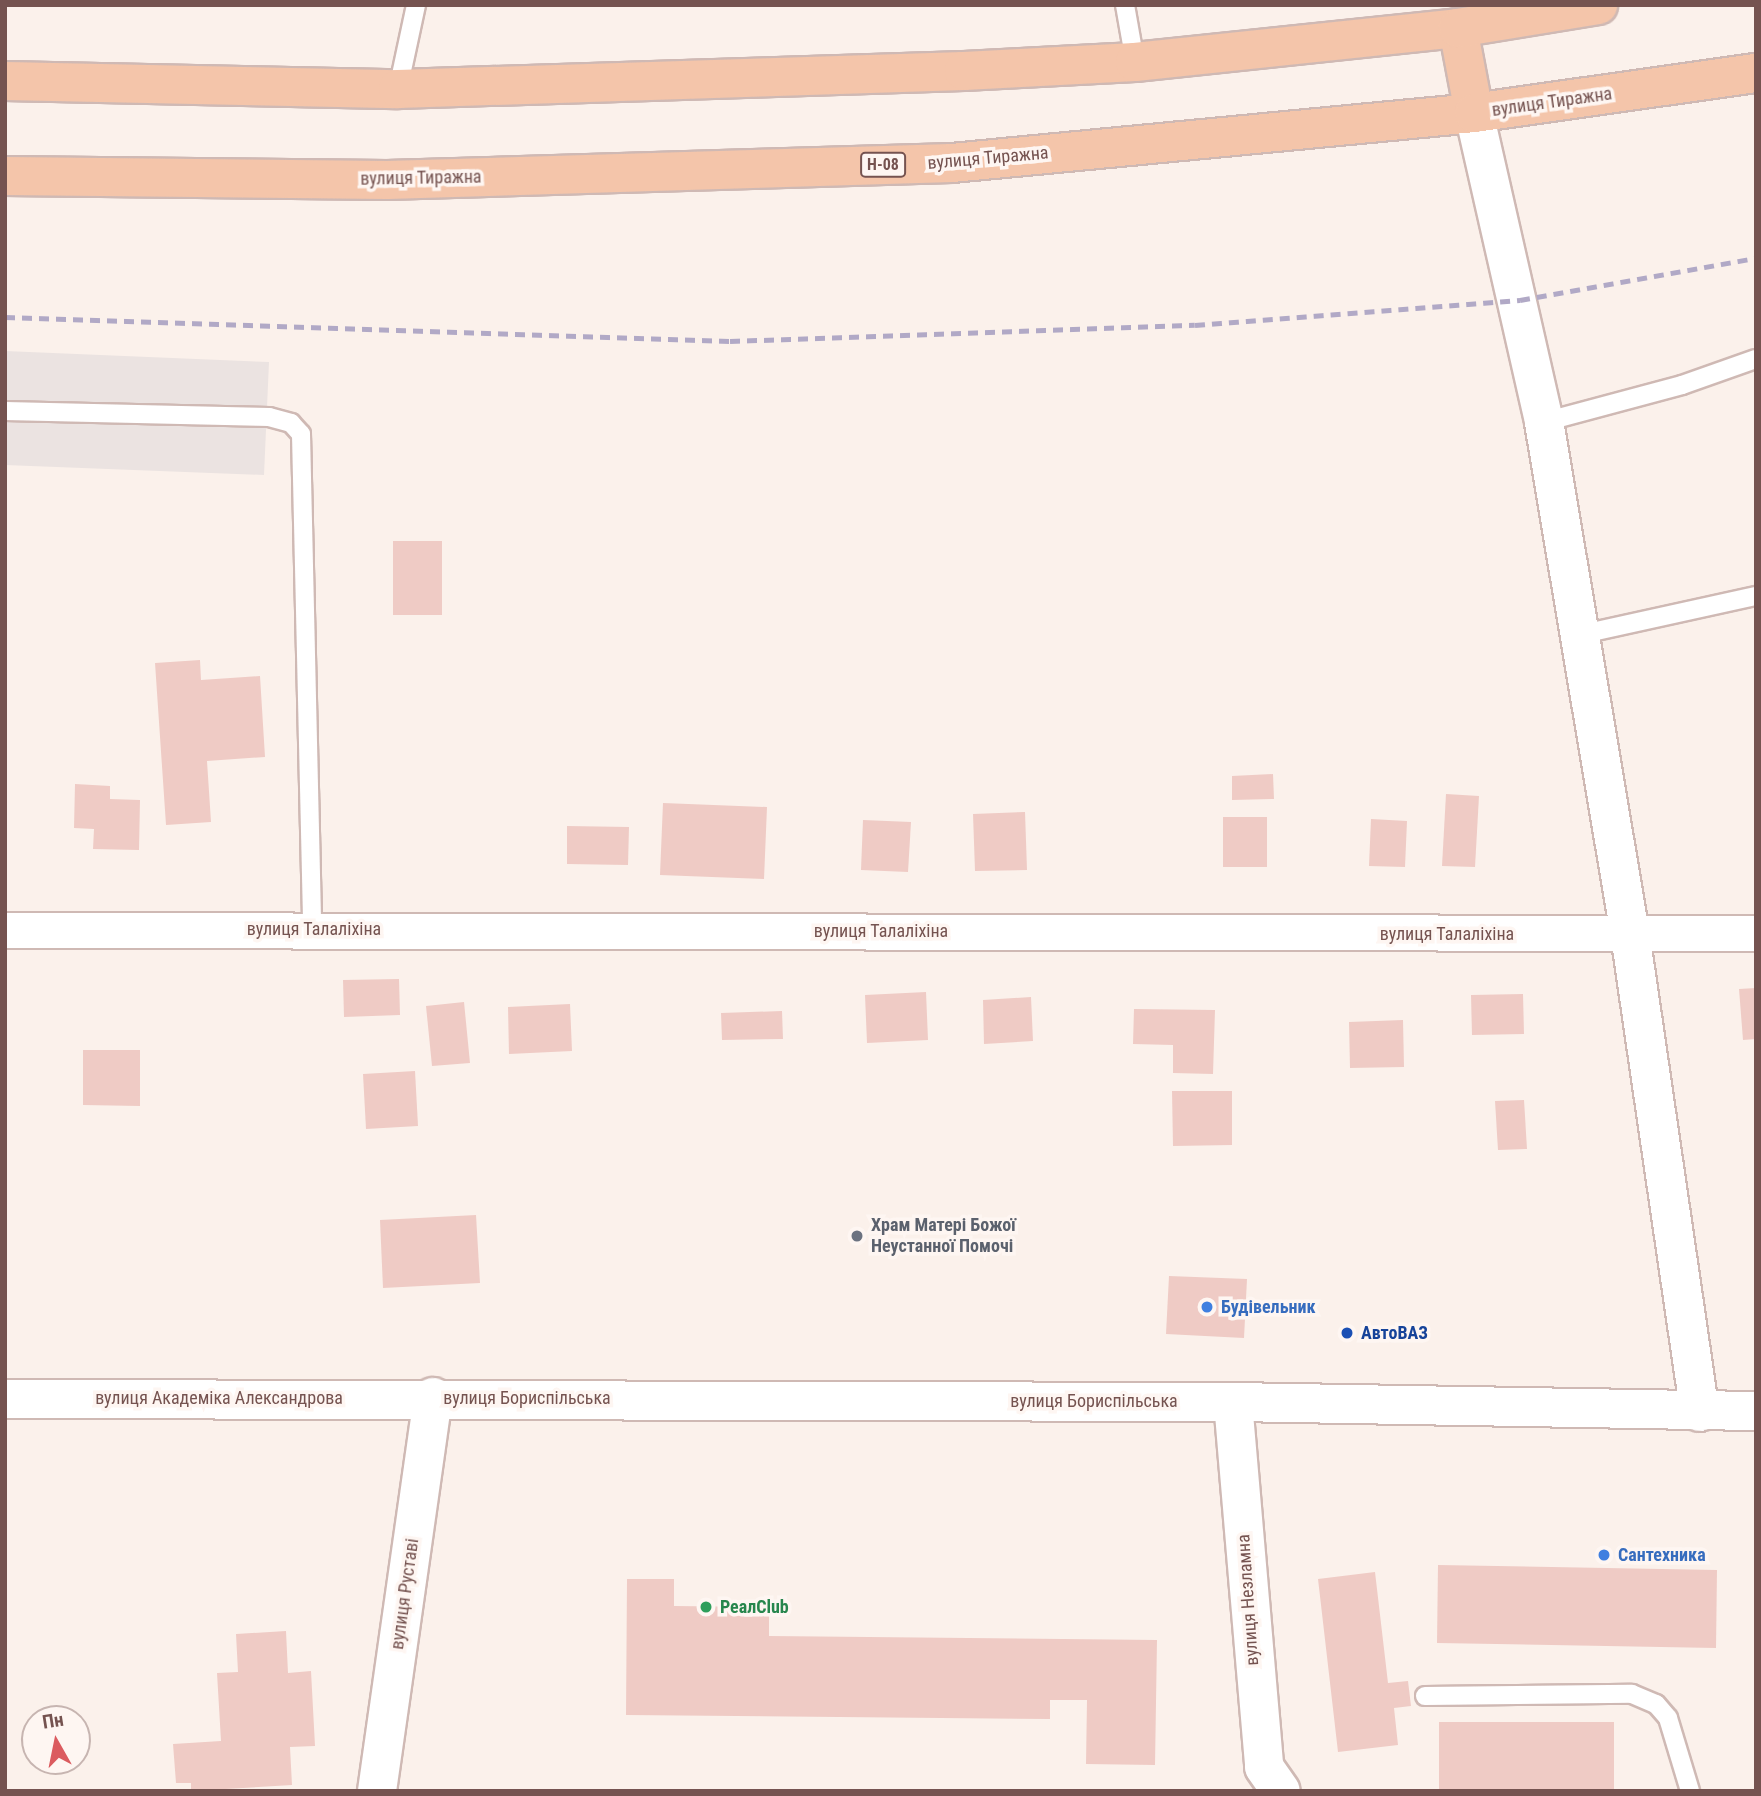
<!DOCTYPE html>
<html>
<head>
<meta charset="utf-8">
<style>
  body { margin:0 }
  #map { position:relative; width:1761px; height:1796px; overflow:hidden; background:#fbf1eb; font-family:"Roboto Condensed",sans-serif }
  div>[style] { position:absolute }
  .industrial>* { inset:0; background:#ebe3e1 }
  .building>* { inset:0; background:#efcbc5 }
  .roads { filter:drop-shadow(2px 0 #cfb9b4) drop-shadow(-2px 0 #cfb9b4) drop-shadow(0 2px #cfb9b4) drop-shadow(0 -2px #cfb9b4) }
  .lane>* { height:18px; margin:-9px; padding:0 9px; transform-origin:9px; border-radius:9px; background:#fff }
  .street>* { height:35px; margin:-17.5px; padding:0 17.5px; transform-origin:17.5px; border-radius:17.5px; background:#fff }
  .secondary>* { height:38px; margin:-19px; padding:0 19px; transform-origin:19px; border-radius:19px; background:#fff }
  .primary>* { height:38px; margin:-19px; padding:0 19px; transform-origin:19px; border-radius:19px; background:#f4c5aa }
  .rail>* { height:5px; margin-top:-2.5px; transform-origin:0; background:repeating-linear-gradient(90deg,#b1a9c6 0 10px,transparent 0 17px) }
  .dots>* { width:19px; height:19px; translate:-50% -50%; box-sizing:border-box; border:4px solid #fef6f2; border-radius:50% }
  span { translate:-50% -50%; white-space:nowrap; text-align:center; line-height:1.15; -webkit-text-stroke:7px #fef6f2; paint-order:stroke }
  .shield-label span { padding:2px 5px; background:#fef6f2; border:2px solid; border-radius:5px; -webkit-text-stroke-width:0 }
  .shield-label { font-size:16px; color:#755350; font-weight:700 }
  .street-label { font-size:18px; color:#755350 }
  .worship-label { font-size:18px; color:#5b616d; font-weight:700 }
  .left { translate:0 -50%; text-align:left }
  .shop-label { font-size:18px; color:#366cbe; font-weight:700 }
  .transit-label { font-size:18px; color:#164399; font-weight:700 }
  .leisure-label { font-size:18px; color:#27864d; font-weight:700 }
  .frame { position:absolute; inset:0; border:7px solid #755350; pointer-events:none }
  .north { position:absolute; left:21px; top:1705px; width:70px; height:70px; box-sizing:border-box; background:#fef6f2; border:2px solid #c7b5b1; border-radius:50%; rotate:351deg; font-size:19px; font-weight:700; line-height:28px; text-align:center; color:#755350 }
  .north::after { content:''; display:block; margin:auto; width:24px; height:32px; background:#db5b5f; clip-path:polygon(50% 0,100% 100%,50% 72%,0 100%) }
</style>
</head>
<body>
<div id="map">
  <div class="industrial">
    <div style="clip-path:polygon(5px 351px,269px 362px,264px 475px,5px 465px)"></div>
  </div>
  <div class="building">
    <div style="clip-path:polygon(393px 541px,442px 541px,442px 615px,393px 615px)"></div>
    <div style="clip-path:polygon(200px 660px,201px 680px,260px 676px,265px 757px,207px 761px,211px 822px,166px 825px,155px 663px)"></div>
    <div style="clip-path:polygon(1273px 774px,1274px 799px,1232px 800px,1232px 776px)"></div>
    <div style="clip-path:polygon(75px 784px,110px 786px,110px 799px,140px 800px,139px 850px,93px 849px,94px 829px,74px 828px)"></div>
    <div style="clip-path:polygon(1446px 794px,1479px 796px,1475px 867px,1442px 866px)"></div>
    <div style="clip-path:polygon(663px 803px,767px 807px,764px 879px,660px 875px)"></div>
    <div style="clip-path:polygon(1025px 812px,1027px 870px,975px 871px,973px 814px)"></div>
    <div style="clip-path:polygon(1223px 817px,1267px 817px,1267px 867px,1223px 867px)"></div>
    <div style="clip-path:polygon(1371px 819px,1407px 821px,1405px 867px,1369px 866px)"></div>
    <div style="clip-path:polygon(863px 820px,911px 822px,908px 872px,861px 870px)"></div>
    <div style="clip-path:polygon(567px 826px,629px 827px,628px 865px,567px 864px)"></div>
    <div style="clip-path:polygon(399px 979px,400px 1015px,344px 1017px,343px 980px)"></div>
    <div style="clip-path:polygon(1756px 988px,1756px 1039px,1743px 1040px,1739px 989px)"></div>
    <div style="clip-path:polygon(926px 992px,928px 1040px,867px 1043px,865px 995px)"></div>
    <div style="clip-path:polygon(1523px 994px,1524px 1034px,1472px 1035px,1471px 995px)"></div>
    <div style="clip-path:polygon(1031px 997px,1033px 1041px,984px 1044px,983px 1000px)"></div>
    <div style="clip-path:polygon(464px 1002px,470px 1063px,432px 1066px,426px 1006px)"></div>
    <div style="clip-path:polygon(570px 1004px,572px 1051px,509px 1054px,508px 1007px)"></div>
    <div style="clip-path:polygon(1134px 1009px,1215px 1010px,1213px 1074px,1173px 1073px,1173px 1045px,1133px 1044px)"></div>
    <div style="clip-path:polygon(782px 1011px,783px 1039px,722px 1040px,721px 1013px)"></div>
    <div style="clip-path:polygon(1403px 1020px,1404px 1067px,1350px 1068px,1349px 1022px)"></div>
    <div style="clip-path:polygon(83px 1050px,140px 1050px,140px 1106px,83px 1105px)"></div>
    <div style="clip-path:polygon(415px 1071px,418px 1126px,366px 1129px,363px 1074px)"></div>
    <div style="clip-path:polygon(1172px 1091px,1232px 1091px,1232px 1145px,1173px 1146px)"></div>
    <div style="clip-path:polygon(1524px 1100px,1527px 1149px,1498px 1150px,1495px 1101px)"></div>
    <div style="clip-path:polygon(476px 1215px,480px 1283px,383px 1288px,380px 1220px)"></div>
    <div style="clip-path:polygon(1169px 1276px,1247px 1279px,1244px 1338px,1166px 1334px)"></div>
    <div style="clip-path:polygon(1438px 1565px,1717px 1570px,1716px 1648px,1437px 1643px)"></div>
    <div style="clip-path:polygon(1375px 1572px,1388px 1683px,1408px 1681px,1411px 1706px,1394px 1708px,1398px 1745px,1338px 1752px,1318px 1579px)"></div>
    <div style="clip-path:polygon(627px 1579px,674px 1579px,674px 1606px,769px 1607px,769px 1636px,1157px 1640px,1155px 1765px,1086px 1764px,1087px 1700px,1050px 1700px,1050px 1719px,626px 1715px)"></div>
    <div style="clip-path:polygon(286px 1631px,288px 1673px,311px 1671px,315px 1746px,290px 1747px,292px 1785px,191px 1791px,191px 1783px,176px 1783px,173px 1744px,221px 1741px,217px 1673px,238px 1672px,236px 1634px)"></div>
    <div style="clip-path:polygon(1439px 1722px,1614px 1722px,1614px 1790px,1439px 1789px)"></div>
  </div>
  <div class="roads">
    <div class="lane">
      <div style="left:1125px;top:5px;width:58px;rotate:80deg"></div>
      <div style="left:398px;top:89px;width:86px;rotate:-77.9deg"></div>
      <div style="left:5px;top:411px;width:264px;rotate:1.3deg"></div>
      <div style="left:269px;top:417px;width:23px;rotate:15deg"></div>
      <div style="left:291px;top:423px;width:15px;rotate:48deg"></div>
      <div style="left:301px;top:434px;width:494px;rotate:88.7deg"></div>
      <div style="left:1544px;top:422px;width:143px;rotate:-15deg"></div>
      <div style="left:1682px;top:385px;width:78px;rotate:-19.4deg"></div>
      <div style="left:1578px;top:635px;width:182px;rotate:-12.4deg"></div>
      <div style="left:1425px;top:1696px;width:207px;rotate:-0.6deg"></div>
      <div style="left:1632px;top:1694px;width:26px;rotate:23deg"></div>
      <div style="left:1656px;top:1704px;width:18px;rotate:49deg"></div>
      <div style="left:1668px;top:1718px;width:76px;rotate:73.2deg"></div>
    </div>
    <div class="street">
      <div style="left:5px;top:930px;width:1751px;rotate:0.1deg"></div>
    </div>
    <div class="secondary">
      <div style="left:1474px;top:113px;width:317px;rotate:77.2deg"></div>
      <div style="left:1544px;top:422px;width:519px;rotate:80.47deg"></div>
      <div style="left:1630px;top:934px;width:483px;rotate:81.7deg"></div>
      <div style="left:5px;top:1399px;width:1228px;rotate:0.14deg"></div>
      <div style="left:1233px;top:1402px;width:523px;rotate:0.99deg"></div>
      <div style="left:1233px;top:1402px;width:366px;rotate:85.1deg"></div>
      <div style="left:1264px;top:1767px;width:29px;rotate:55deg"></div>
      <div style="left:377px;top:1791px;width:398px;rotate:-81.9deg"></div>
    </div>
    <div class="primary">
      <div style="left:1458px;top:28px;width:86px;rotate:79.3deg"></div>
      <div style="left:5px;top:81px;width:393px;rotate:1.2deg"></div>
      <div style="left:398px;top:89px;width:566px;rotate:-1.82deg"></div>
      <div style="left:964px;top:71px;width:171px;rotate:-3deg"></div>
      <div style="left:1135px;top:62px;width:325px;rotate:-6deg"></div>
      <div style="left:1458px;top:28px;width:142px;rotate:-9.3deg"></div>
      <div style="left:5px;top:176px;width:382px;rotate:0.6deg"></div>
      <div style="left:387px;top:180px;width:565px;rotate:-1.72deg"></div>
      <div style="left:952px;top:163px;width:524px;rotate:-5.47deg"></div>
      <div style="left:1474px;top:113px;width:285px;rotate:-8.1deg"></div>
    </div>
  </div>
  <div class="rail">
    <div style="left:5px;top:317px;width:725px;rotate:1.9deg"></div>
    <div style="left:730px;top:341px;width:465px;rotate:-2deg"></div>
    <div style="left:1195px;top:325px;width:326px;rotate:-4.4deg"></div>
    <div style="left:1520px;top:300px;width:240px;rotate:-10.1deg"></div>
  </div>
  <div class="dots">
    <div style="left:857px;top:1236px;background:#6b7280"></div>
    <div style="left:1207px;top:1307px;background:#3f7fe0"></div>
    <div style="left:1347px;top:1333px;background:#1a4fb4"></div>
    <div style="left:1604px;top:1555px;background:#3f7fe0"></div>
    <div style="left:706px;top:1607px;background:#2e9e5b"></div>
  </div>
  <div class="shield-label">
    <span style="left:883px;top:165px">Н-08</span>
  </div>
  <div class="street-label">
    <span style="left:1552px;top:102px;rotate:-8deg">вулиця Тиражна</span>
    <span style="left:988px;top:158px;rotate:-5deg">вулиця Тиражна</span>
    <span style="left:421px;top:178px;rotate:-1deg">вулиця Тиражна</span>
    <span style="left:314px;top:929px">вулиця Талаліхіна</span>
    <span style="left:881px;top:931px">вулиця Талаліхіна</span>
    <span style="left:1447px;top:934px">вулиця Талаліхіна</span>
    <span style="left:219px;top:1398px">вулиця Академіка Александрова</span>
    <span style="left:527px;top:1398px">вулиця Бориспільська</span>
    <span style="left:1094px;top:1401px">вулиця Бориспільська</span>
    <span style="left:405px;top:1594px;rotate:-82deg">вулиця Руставі</span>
    <span style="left:1248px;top:1600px;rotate:-94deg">вулиця Незламна</span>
  </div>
  <div class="worship-label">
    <span class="left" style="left:871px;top:1236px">Храм Матері Божої<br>Неустанної Помочі</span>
  </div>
  <div class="shop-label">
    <span class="left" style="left:1221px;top:1307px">Будівельник</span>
    <span class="left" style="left:1618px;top:1555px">Сантехника</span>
  </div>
  <div class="transit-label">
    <span class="left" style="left:1361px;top:1333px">АвтоВАЗ</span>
  </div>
  <div class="leisure-label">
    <span class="left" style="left:720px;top:1607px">РеалClub</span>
  </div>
  <div class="frame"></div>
  <div class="north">Пн</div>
</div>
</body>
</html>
